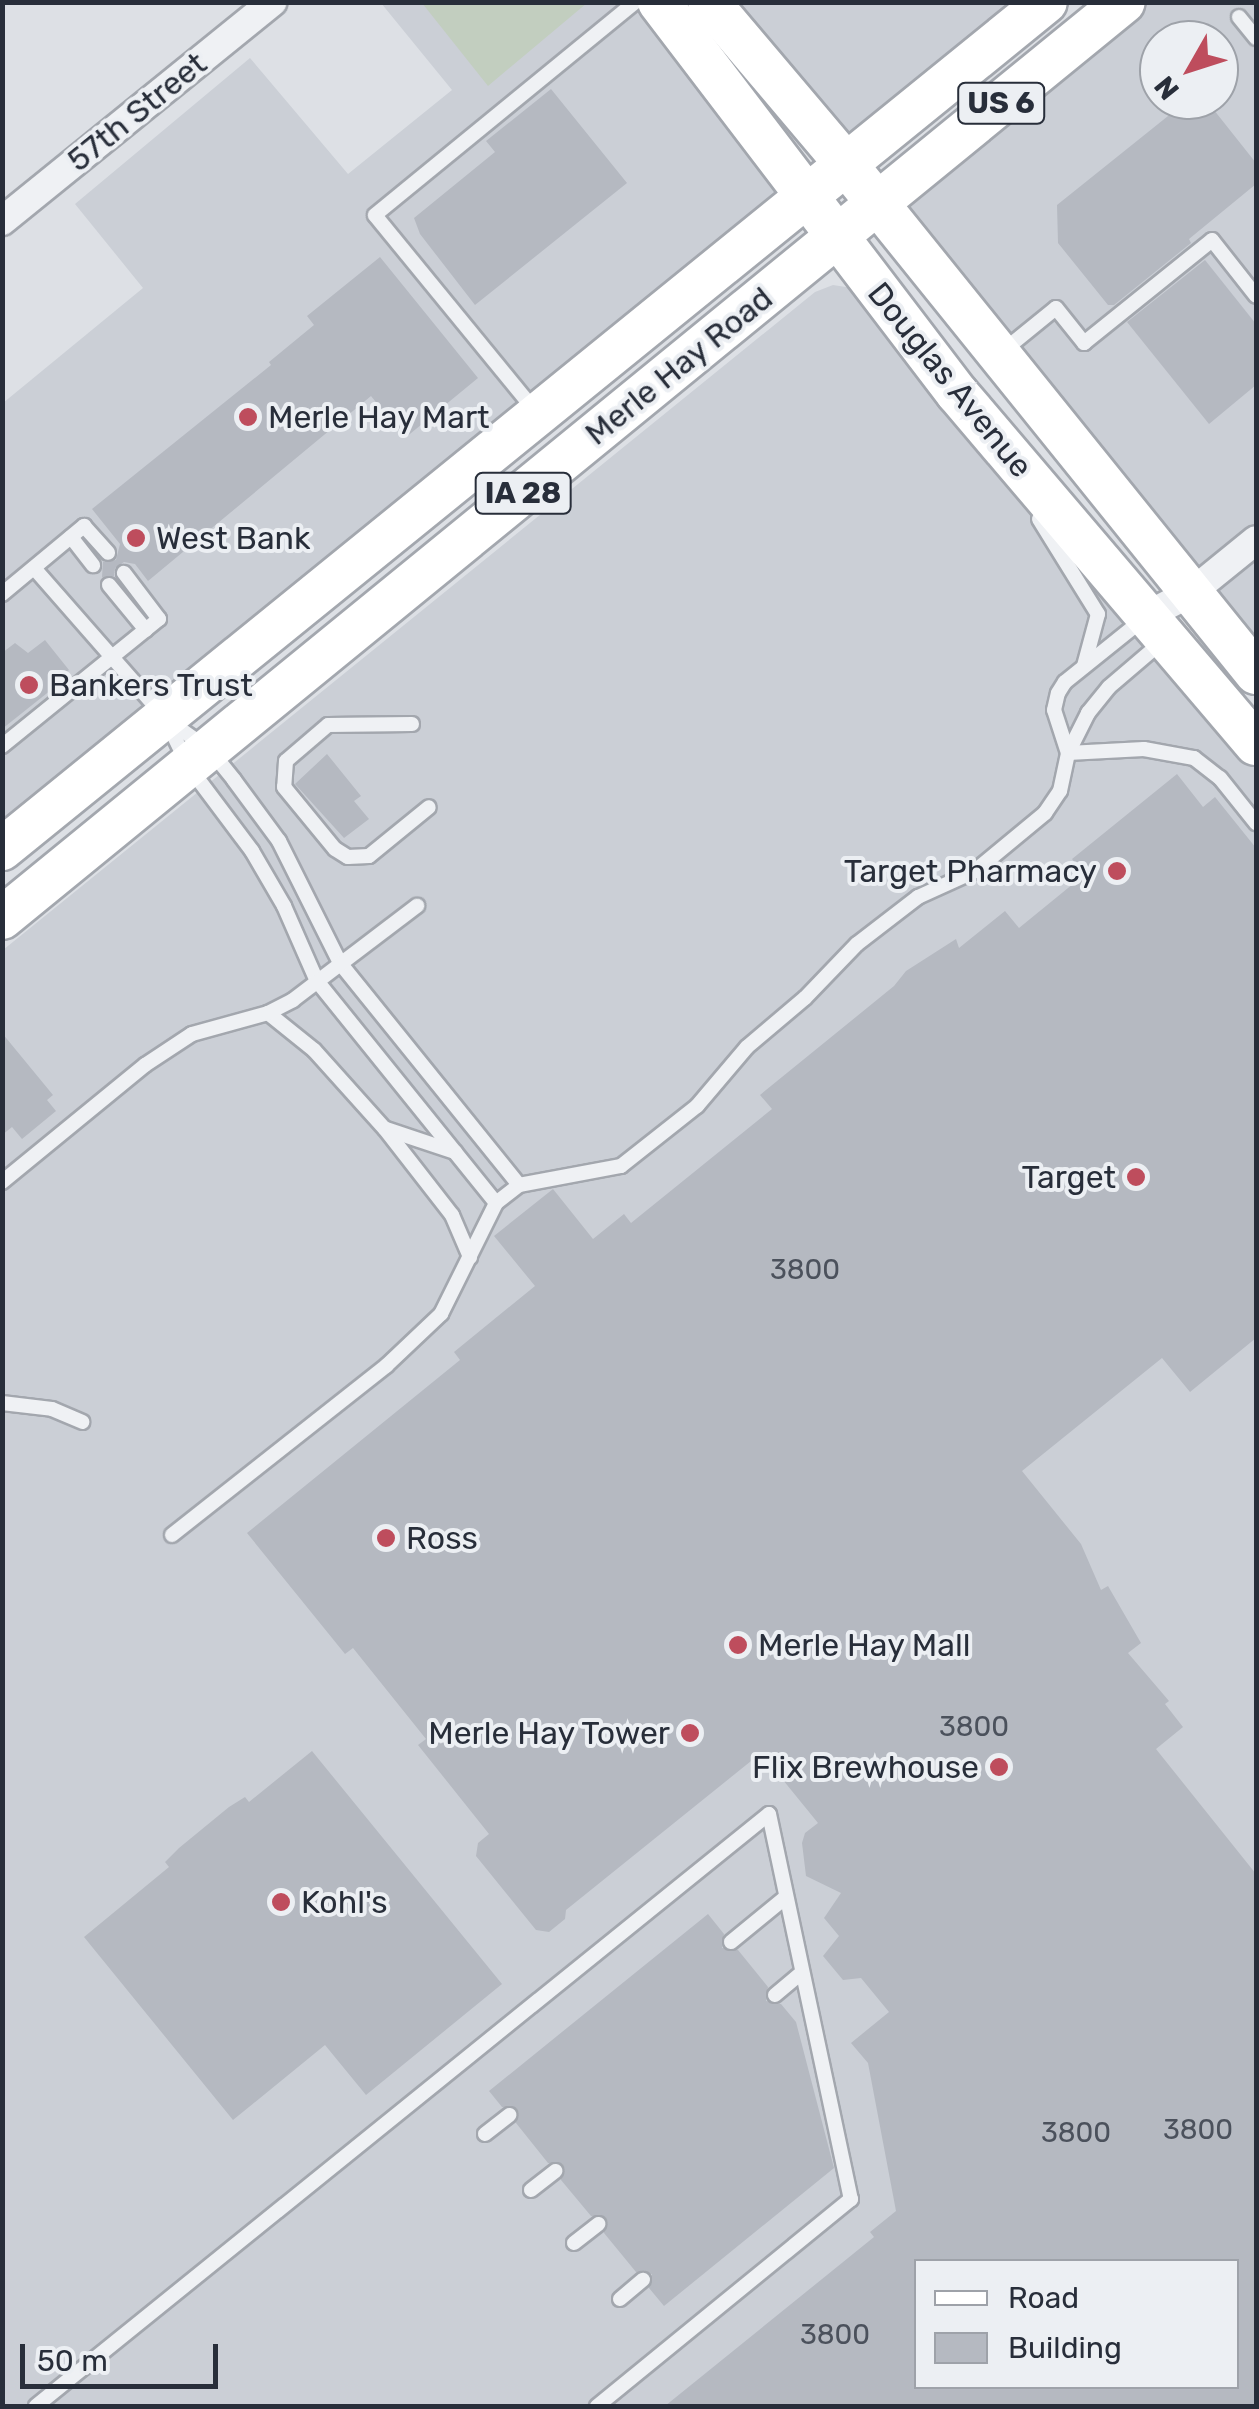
<!DOCTYPE html>
<html>
<head>
<meta charset="utf-8">
<style>
  body { margin:0 }
  #map { position:relative; width:1259px; height:2409px; overflow:hidden; background:#dde0e5; font-family:Rubik,sans-serif }
  div>[style] { position:absolute }
  .built>* { inset:0; background:#cbcfd6 }
  .green>* { inset:0; background:#c2cebf }
  .building>* { inset:0; background:#b5b9c1 }
  .roads { filter:drop-shadow(2px 0 #a3a7ae) drop-shadow(-2px 0 #a3a7ae) drop-shadow(0 2px #a3a7ae) drop-shadow(0 -2px #a3a7ae) }
  .lane>* { height:14px; margin:-7px; padding:0 7px; transform-origin:7px; border-radius:7px; background:#eff1f4 }
  .street>* { height:28px; margin:-14px; padding:0 14px; transform-origin:14px; border-radius:14px; background:#eff1f4 }
  .primary>* { height:42px; margin:-21px; padding:0 21px; transform-origin:21px; border-radius:21px; background:#fff }
  .dots>* { width:28px; height:28px; translate:-50% -50%; box-sizing:border-box; border:5px solid #eceff3; border-radius:50% }
  span { translate:-50% -50%; white-space:nowrap; text-align:center; line-height:1.15; -webkit-text-stroke:8px #eceff3; paint-order:stroke }
  .number-label { font-size:28px; color:#4b515c }
  .number-label span { -webkit-text-stroke-width:0 }
  .shield-label span { padding:2px 8px; background:#eceff3; border:2px solid; border-radius:8px; -webkit-text-stroke-width:0 }
  .shield-label { font-size:30px; color:#282e3a; font-weight:700 }
  .street-label { font-size:32px; color:#282e3a }
  .poi-label { font-size:32px; color:#282e3a }
  .left { translate:0 -50%; text-align:left }
  .right { translate:-100% -50%; text-align:right }
  .frame { position:absolute; inset:0; border:5px solid #282e3a; pointer-events:none }
  .legend { position:absolute; left:914px; top:2259px; width:325px; height:130px; box-sizing:border-box; background:#eceff3; border:2px solid #9ea2a9; margin:0; padding:12px 18px; list-style:none; font-size:30px; color:#282e3a }
  .legend li { display:flex; align-items:center; gap:20px; height:50px }
  .legend b { width:50px; border:2px solid #9ea2a9 }
  .north { position:absolute; left:1139px; top:20px; width:100px; height:100px; box-sizing:border-box; background:#eceff3; border:2px solid #9ea2a9; border-radius:50%; rotate:231deg; font-size:28px; font-weight:700; line-height:40px; text-align:center; color:#282e3a }
  .north::after { content:''; display:block; margin:auto; width:35px; height:45px; background:#be4d5d; clip-path:polygon(50% 0,100% 100%,50% 72%,0 100%) }
  .scale { position:absolute; left:20px; top:2344px; width:198px; height:45px; box-sizing:border-box; border:5px solid #282e3a; border-top:0; padding-left:12px; font-size:30px; line-height:35px; white-space:nowrap; color:#282e3a; -webkit-text-stroke:8px #eceff3; paint-order:stroke }
</style>
</head>
<body>
<div id="map">
  <div class="built">
    <div style="clip-path:polygon(381px 3px,659px 3px,805px 197px,3px 849px,3px 403px,143px 288px,75px 204px,250px 58px,348px 174px,452px 90px)"></div>
    <div style="clip-path:polygon(709px 3px,1046px 3px,845px 163px)"></div>
    <div style="clip-path:polygon(evenodd,1124px 3px,1256px 3px,1256px 673px,878px 203px,1124px 3px,1159px 40px,1219px 40px,1219px 100px,1159px 100px,1159px 40px)"></div>
    <div style="clip-path:polygon(evenodd,833px 285px,852px 288px,1256px 767px,1256px 2406px,3px 2406px,3px 950px,815px 292px,833px 285px,916px 2262px,1236px 2262px,1236px 2386px,916px 2386px,916px 2262px)"></div>
  </div>
  <div class="green">
    <div style="clip-path:polygon(422px 3px,587px 3px,488px 86px)"></div>
  </div>
  <div class="building">
    <div style="clip-path:polygon(551px 89px,627px 183px,475px 305px,420px 234px,414px 218px,495px 152px,486px 141px)"></div>
    <div style="clip-path:polygon(1188px 100px,1206px 100px,1256px 163px,1256px 184px,1189px 239px,1191px 243px,1114px 305px,1108px 305px,1058px 243px,1057px 205px)"></div>
    <div style="clip-path:polygon(380px 257px,478px 378px,405px 438px,371px 396px,148px 581px,135px 564px,124px 562px,115px 568px,114px 576px,102px 577px,103px 562px,116px 560px,120px 544px,92px 509px,271px 365px,269px 362px,314px 325px,307px 316px)"></div>
    <div style="clip-path:polygon(1205px 260px,1256px 324px,1256px 385px,1209px 424px,1127px 322px)"></div>
    <div style="clip-path:polygon(45px 640px,69px 670px,53px 682px,56px 686px,2px 729px,2px 653px,15px 643px,28px 653px)"></div>
    <div style="clip-path:polygon(327px 754px,361px 796px,354px 801px,369px 819px,344px 838px,295px 784px)"></div>
    <div style="clip-path:polygon(evenodd,1177px 774px,1203px 807px,1215px 797px,1256px 848px,1256px 1338px,1190px 1392px,1162px 1358px,1022px 1471px,1081px 1544px,1101px 1590px,1108px 1586px,1141px 1643px,1128px 1653px,1169px 1701px,1165px 1704px,1183px 1727px,1156px 1749px,1256px 1874px,1256px 2406px,665px 2406px,874px 2237px,870px 2232px,896px 2211px,868px 2063px,851px 2043px,889px 2012px,861px 1978px,843px 1980px,823px 1956px,839px 1936px,824px 1918px,841px 1893px,806px 1876px,802px 1843px,805px 1833px,818px 1823px,761px 1753px,566px 1910px,565px 1919px,549px 1932px,536px 1930px,476px 1856px,478px 1843px,489px 1834px,418px 1745px,426px 1739px,353px 1648px,345px 1654px,247px 1533px,460px 1360px,454px 1352px,535px 1286px,494px 1236px,553px 1189px,593px 1239px,624px 1214px,631px 1223px,772px 1109px,760px 1095px,894px 986px,906px 971px,956px 939px,959px 948px,1005px 911px,1019px 928px,1084px 875px,1072px 859px,1177px 774px,916px 2262px,1236px 2262px,1236px 2386px,916px 2386px,916px 2262px)"></div>
    <div style="clip-path:polygon(2px 1033px,53px 1095px,47px 1100px,56px 1111px,22px 1139px,12px 1127px,2px 1135px)"></div>
    <div style="clip-path:polygon(312px 1751px,502px 1984px,366px 2095px,325px 2045px,233px 2120px,84px 1937px,169px 1867px,165px 1862px,179px 1848px,229px 1807px,245px 1797px,249px 1802px)"></div>
    <div style="clip-path:polygon(708px 1914px,724px 1934px,722px 1948px,738px 1950px,768px 1987px,766px 2001px,781px 2004px,796px 2022px,834px 2168px,664px 2306px,649px 2288px,652px 2274px,636px 2272px,604px 2233px,606px 2217px,591px 2216px,561px 2180px,563px 2164px,548px 2163px,516px 2123px,517px 2108px,502px 2107px,489px 2091px)"></div>
  </div>
  <div class="roads">
    <div class="lane">
      <div style="left:1239px;top:17px;width:27px;rotate:51deg"></div>
      <div style="left:1003px;top:351px;width:68px;rotate:-39.1deg"></div>
      <div style="left:1056px;top:308px;width:45px;rotate:51.3deg"></div>
      <div style="left:1084px;top:343px;width:164px;rotate:-38.8deg"></div>
      <div style="left:1212px;top:240px;width:71px;rotate:51.8deg"></div>
      <div style="left:536px;top:412px;width:254px;rotate:-129.3deg"></div>
      <div style="left:375px;top:215px;width:336px;rotate:-39.3deg"></div>
      <div style="left:1039px;top:519px;width:112px;rotate:58.2deg"></div>
      <div style="left:1098px;top:614px;width:54px;rotate:105.1deg"></div>
      <div style="left:71px;top:537px;width:36px;rotate:52deg"></div>
      <div style="left:34px;top:568px;width:201px;rotate:48.8deg"></div>
      <div style="left:166px;top:719px;width:54px;rotate:35.2deg"></div>
      <div style="left:210px;top:750px;width:38px;rotate:51deg"></div>
      <div style="left:234px;top:780px;width:76px;rotate:53.6deg"></div>
      <div style="left:279px;top:841px;width:136px;rotate:63.4deg"></div>
      <div style="left:340px;top:963px;width:285px;rotate:51.1deg"></div>
      <div style="left:109px;top:585px;width:58px;rotate:50.6deg"></div>
      <div style="left:2px;top:594px;width:107px;rotate:-39.7deg"></div>
      <div style="left:84px;top:526px;width:36px;rotate:48deg"></div>
      <div style="left:168px;top:724px;width:48px;rotate:64deg"></div>
      <div style="left:189px;top:767px;width:105px;rotate:53.1deg"></div>
      <div style="left:252px;top:851px;width:64px;rotate:59.8deg"></div>
      <div style="left:284px;top:906px;width:82px;rotate:66.3deg"></div>
      <div style="left:317px;top:981px;width:285px;rotate:51.1deg"></div>
      <div style="left:412px;top:724px;width:84px;rotate:179.3deg"></div>
      <div style="left:328px;top:725px;width:55px;rotate:139.4deg"></div>
      <div style="left:286px;top:761px;width:26px;rotate:94deg"></div>
      <div style="left:284px;top:787px;width:80px;rotate:50.6deg"></div>
      <div style="left:335px;top:849px;width:15px;rotate:32deg"></div>
      <div style="left:348px;top:857px;width:21px;rotate:-3deg"></div>
      <div style="left:369px;top:856px;width:77px;rotate:-39.2deg"></div>
      <div style="left:2px;top:746px;width:202px;rotate:-39deg"></div>
      <div style="left:159px;top:619px;width:58px;rotate:-127.3deg"></div>
      <div style="left:1068px;top:753px;width:76px;rotate:-3deg"></div>
      <div style="left:1144px;top:749px;width:51px;rotate:10.2deg"></div>
      <div style="left:1194px;top:758px;width:33px;rotate:38deg"></div>
      <div style="left:1220px;top:778px;width:58px;rotate:51.3deg"></div>
      <div style="left:1068px;top:753px;width:45px;rotate:-108deg"></div>
      <div style="left:1054px;top:710px;width:17px;rotate:-77deg"></div>
      <div style="left:1058px;top:693px;width:13px;rotate:-58deg"></div>
      <div style="left:1065px;top:682px;width:99px;rotate:-38.8deg"></div>
      <div style="left:268px;top:1013px;width:59px;rotate:38.8deg"></div>
      <div style="left:314px;top:1050px;width:106px;rotate:48.1deg"></div>
      <div style="left:385px;top:1129px;width:109px;rotate:52.1deg"></div>
      <div style="left:452px;top:1215px;width:46px;rotate:66.8deg"></div>
      <div style="left:386px;top:1129px;width:73px;rotate:18.4deg"></div>
      <div style="left:2px;top:1182px;width:185px;rotate:-39.3deg"></div>
      <div style="left:145px;top:1065px;width:56px;rotate:-33.4deg"></div>
      <div style="left:192px;top:1034px;width:79px;rotate:-15.4deg"></div>
      <div style="left:268px;top:1013px;width:28px;rotate:-27deg"></div>
      <div style="left:293px;top:1000px;width:156px;rotate:-37.2deg"></div>
      <div style="left:2px;top:1403px;width:50px;rotate:6.8deg"></div>
      <div style="left:52px;top:1409px;width:33px;rotate:23deg"></div>
      <div style="left:172px;top:1535px;width:273px;rotate:-38.3deg"></div>
      <div style="left:386px;top:1366px;width:76px;rotate:-43.4deg"></div>
      <div style="left:441px;top:1314px;width:124px;rotate:-63.6deg"></div>
      <div style="left:496px;top:1203px;width:29px;rotate:-38deg"></div>
      <div style="left:519px;top:1185px;width:104px;rotate:-10.6deg"></div>
      <div style="left:621px;top:1166px;width:97px;rotate:-38.3deg"></div>
      <div style="left:697px;top:1106px;width:77px;rotate:-49.7deg"></div>
      <div style="left:747px;top:1047px;width:76px;rotate:-40.2deg"></div>
      <div style="left:805px;top:998px;width:75px;rotate:-46.1deg"></div>
      <div style="left:857px;top:944px;width:77px;rotate:-37.6deg"></div>
      <div style="left:918px;top:897px;width:63px;rotate:-24.5deg"></div>
      <div style="left:975px;top:871px;width:91px;rotate:-39.6deg"></div>
      <div style="left:1045px;top:813px;width:27px;rotate:-56deg"></div>
      <div style="left:1060px;top:791px;width:39px;rotate:-78deg"></div>
      <div style="left:1068px;top:753px;width:45px;rotate:-63.4deg"></div>
      <div style="left:1088px;top:713px;width:33px;rotate:-51deg"></div>
      <div style="left:1109px;top:687px;width:72px;rotate:-40.5deg"></div>
      <div style="left:731px;top:1942px;width:71px;rotate:-39.3deg"></div>
      <div style="left:775px;top:1995px;width:35px;rotate:-40deg"></div>
      <div style="left:485px;top:2134px;width:31px;rotate:-38deg"></div>
      <div style="left:531px;top:2190px;width:31px;rotate:-38deg"></div>
      <div style="left:574px;top:2243px;width:31px;rotate:-38deg"></div>
      <div style="left:620px;top:2299px;width:30px;rotate:-40deg"></div>
      <div style="left:36px;top:2406px;width:942px;rotate:-38.93deg"></div>
      <div style="left:769px;top:1814px;width:394px;rotate:78deg"></div>
      <div style="left:851px;top:2199px;width:328px;rotate:140.8deg"></div>
    </div>
    <div class="street">
      <div style="left:2px;top:221px;width:348px;rotate:-39deg"></div>
      <div style="left:1150px;top:614px;width:47px;rotate:-27.6deg"></div>
      <div style="left:1192px;top:592px;width:82px;rotate:-39.1deg"></div>
    </div>
    <div class="primary">
      <div style="left:659px;top:2px;width:492px;rotate:52.7deg"></div>
      <div style="left:957px;top:393px;width:461px;rotate:49.6deg"></div>
      <div style="left:709px;top:2px;width:211px;rotate:49.8deg"></div>
      <div style="left:845px;top:163px;width:655px;rotate:51.14deg"></div>
      <div style="left:2px;top:849px;width:1344px;rotate:-39.05deg"></div>
      <div style="left:2px;top:918px;width:1448px;rotate:-39.23deg"></div>
    </div>
  </div>
  <div class="dots">
    <div style="left:248px;top:417px;background:#be4d5d"></div>
    <div style="left:136px;top:538px;background:#be4d5d"></div>
    <div style="left:29px;top:685px;background:#be4d5d"></div>
    <div style="left:1117px;top:871px;background:#be4d5d"></div>
    <div style="left:1136px;top:1177px;background:#be4d5d"></div>
    <div style="left:386px;top:1538px;background:#be4d5d"></div>
    <div style="left:738px;top:1645px;background:#be4d5d"></div>
    <div style="left:690px;top:1733px;background:#be4d5d"></div>
    <div style="left:999px;top:1767px;background:#be4d5d"></div>
    <div style="left:281px;top:1902px;background:#be4d5d"></div>
  </div>
  <div class="number-label">
    <span style="left:805px;top:1270px">3800</span>
    <span style="left:974px;top:1727px">3800</span>
    <span style="left:1198px;top:2130px">3800</span>
    <span style="left:1076px;top:2133px">3800</span>
    <span style="left:835px;top:2335px">3800</span>
  </div>
  <div class="shield-label">
    <span style="left:1001px;top:103px">US 6</span>
    <span style="left:523px;top:493px">IA 28</span>
  </div>
  <div class="street-label">
    <span style="left:137px;top:112px;rotate:-39deg">57th Street</span>
    <span style="left:679px;top:366px;rotate:-39deg">Merle Hay Road</span>
    <span style="left:950px;top:380px;rotate:51deg">Douglas Avenue</span>
  </div>
  <div class="poi-label">
    <span class="left" style="left:268px;top:417px">Merle Hay Mart</span>
    <span class="left" style="left:156px;top:538px">West Bank</span>
    <span class="left" style="left:49px;top:685px">Bankers Trust</span>
    <span class="right" style="left:1097px;top:871px">Target Pharmacy</span>
    <span class="right" style="left:1116px;top:1177px">Target</span>
    <span class="left" style="left:406px;top:1538px">Ross</span>
    <span class="left" style="left:758px;top:1645px">Merle Hay Mall</span>
    <span class="right" style="left:670px;top:1733px">Merle Hay Tower</span>
    <span class="right" style="left:979px;top:1767px">Flix Brewhouse</span>
    <span class="left" style="left:301px;top:1902px">Kohl's</span>
  </div>
  <div class="frame"></div>
  <ul class="legend">
  <li><b style="height:12px;background:#fff"></b>Road</li>
  <li><b style="height:28px;background:#b5b9c1"></b>Building</li>
  </ul>
  <div class="north">N</div>
  <div class="scale">50 m</div>
</div>
</body>
</html>
